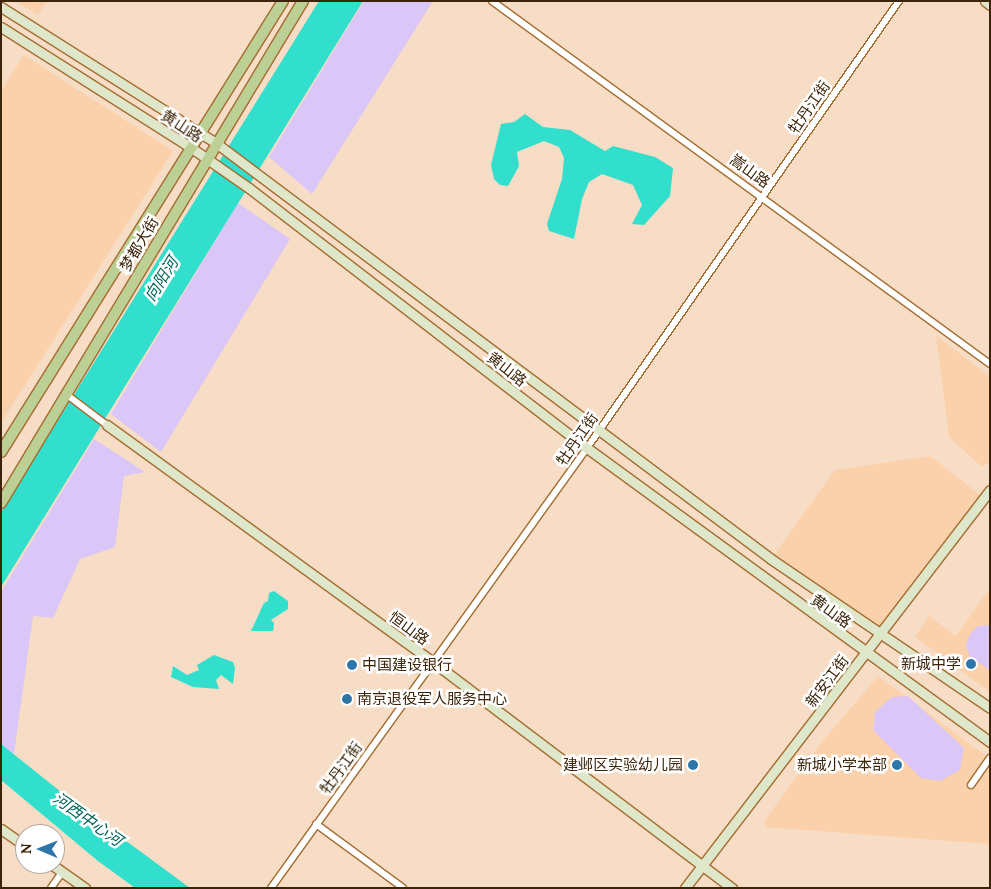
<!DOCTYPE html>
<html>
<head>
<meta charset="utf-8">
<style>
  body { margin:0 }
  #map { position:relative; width:991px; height:889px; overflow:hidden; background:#f7ddc6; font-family:Lora,"Noto Sans SC",serif }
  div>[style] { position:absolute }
  .built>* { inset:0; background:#fbd1ab }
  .green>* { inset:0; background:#dbc6f8 }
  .water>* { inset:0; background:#32decc }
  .roads { filter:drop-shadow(1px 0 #a56c2f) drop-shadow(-1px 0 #a56c2f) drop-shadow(0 1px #a56c2f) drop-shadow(0 -1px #a56c2f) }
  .street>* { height:6px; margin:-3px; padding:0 3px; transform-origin:3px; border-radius:3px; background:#fff }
  .secondary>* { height:9px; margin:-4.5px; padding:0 4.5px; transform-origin:4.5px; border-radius:4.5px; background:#dee7ca }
  .primary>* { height:10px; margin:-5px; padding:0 5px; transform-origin:5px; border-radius:5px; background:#bccf94 }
  .dots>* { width:14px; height:14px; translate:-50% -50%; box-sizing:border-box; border:2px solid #fff; border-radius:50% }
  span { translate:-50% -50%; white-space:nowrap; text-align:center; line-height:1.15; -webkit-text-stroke:5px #fff; paint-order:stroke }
  .street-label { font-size:15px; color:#3c240a }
  .poi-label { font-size:15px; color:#3c240a }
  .right { translate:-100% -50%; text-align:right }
  .left { translate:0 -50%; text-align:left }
  .water-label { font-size:16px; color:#00635a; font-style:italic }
  .frame { position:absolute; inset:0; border:2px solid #3c240a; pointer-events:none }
  .north { position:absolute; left:15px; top:824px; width:50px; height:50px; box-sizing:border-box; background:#fff; border:1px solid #b1a79d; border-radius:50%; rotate:271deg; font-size:14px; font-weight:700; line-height:20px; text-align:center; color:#3c240a }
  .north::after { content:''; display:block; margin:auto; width:18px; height:22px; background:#2e75aa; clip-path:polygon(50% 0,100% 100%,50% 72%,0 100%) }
</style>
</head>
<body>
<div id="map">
  <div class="built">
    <div style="clip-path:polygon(16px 1px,47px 1px,38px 15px)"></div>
    <div style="clip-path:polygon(24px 55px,173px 151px,1px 423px,1px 91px)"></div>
    <div style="clip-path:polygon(936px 335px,990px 377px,990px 461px,982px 467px,949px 437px)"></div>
    <div style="clip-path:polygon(930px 456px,984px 498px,880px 632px,771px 559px,835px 470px)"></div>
    <div style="clip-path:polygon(990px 588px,990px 692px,915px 637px,929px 616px,956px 636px)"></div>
    <div style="clip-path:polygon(878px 676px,990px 759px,990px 844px,765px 827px,765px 820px,821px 743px)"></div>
  </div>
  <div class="green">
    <div style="clip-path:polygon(364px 1px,433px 1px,312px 194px,269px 157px)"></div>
    <div style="clip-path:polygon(238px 203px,290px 239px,161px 452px,111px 414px)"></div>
    <div style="clip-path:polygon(94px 439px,145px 472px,124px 476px,115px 547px,80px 559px,53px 618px,33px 616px,14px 754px,1px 747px,1px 592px)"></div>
    <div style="clip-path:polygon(987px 625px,990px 626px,990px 670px,970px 657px,966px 645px,970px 634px,978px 626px)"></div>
    <div style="clip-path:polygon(908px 696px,964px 748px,960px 770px,940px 781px,921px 778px,873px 730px,875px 712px,892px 697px)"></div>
  </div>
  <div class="water">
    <div style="clip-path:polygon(319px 1px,363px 1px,1px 587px,1px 512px)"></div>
    <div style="clip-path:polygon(525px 114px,543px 127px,570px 130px,605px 151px,613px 146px,655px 157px,673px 168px,670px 196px,644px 225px,632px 224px,642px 205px,633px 185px,602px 174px,589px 182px,582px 199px,574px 239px,549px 231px,547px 224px,562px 179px,564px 158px,559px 147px,544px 141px,517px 152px,519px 166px,508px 186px,500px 185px,494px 179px,491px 165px,501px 124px,514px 122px)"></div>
    <div style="clip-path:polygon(274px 591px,288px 601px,288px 609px,271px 620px,274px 623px,273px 631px,251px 631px,264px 603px,268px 601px,269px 593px)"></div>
    <div style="clip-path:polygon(214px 655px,233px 662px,235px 668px,233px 684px,221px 675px,216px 680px,219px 689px,193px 687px,171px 677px,173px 666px,187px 675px,199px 670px,197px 665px)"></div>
    <div style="clip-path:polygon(1px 744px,76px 804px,190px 888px,135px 888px,98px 861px,1px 780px)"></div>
  </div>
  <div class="roads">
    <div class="street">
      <div style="left:492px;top:1px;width:616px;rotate:36.09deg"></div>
      <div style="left:67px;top:395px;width:50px;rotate:36.9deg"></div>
      <div style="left:971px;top:785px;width:33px;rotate:-55deg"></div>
      <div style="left:316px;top:824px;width:108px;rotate:36.3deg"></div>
      <div style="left:51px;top:888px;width:19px;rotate:-55deg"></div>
      <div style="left:271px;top:888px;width:542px;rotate:-54.31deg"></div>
      <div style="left:587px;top:448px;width:545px;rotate:-55.09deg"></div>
    </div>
    <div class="secondary">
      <div style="left:985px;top:1px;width:6px;rotate:39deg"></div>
      <div style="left:1px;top:7px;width:254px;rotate:32.3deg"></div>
      <div style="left:216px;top:143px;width:694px;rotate:36.85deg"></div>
      <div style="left:771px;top:559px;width:265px;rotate:34.2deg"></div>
      <div style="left:1px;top:27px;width:227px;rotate:32.4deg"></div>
      <div style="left:193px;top:149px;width:68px;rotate:34.9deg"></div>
      <div style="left:249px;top:188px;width:426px;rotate:37.6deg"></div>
      <div style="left:587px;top:448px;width:499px;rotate:36.1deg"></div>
      <div style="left:107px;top:425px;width:403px;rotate:36deg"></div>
      <div style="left:433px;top:662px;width:375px;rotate:37.1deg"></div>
      <div style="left:1px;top:829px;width:29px;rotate:35deg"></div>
      <div style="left:51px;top:864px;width:42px;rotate:35.2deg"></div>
      <div style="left:685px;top:888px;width:501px;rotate:-52.54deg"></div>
    </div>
    <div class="primary">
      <div style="left:1px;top:452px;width:532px;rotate:-57.98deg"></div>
      <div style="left:1px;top:503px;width:586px;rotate:-58.97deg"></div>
    </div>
  </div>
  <div class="dots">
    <div style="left:971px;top:664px;background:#2e75aa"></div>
    <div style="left:352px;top:665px;background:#2e75aa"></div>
    <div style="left:347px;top:699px;background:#2e75aa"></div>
    <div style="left:693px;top:765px;background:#2e75aa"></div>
    <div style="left:897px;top:765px;background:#2e75aa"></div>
  </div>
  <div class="street-label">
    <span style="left:809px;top:107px;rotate:-55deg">牡丹江街</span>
    <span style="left:182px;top:126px;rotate:33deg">黄山路</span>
    <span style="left:750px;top:171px;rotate:36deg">嵩山路</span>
    <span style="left:139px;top:244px;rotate:-59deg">梦都大街</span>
    <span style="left:507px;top:369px;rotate:38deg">黄山路</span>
    <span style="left:577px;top:439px;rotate:-55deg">牡丹江街</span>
    <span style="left:831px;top:611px;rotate:36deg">黄山路</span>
    <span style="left:409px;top:628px;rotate:36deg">恒山路</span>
    <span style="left:827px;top:681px;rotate:-53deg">新安江街</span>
    <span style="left:341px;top:768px;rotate:-54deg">牡丹江街</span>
  </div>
  <div class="poi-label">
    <span class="right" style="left:961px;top:664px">新城中学</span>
    <span class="left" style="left:362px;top:665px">中国建设银行</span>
    <span class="left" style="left:357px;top:699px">南京退役军人服务中心</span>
    <span class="right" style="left:683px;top:765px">建邺区实验幼儿园</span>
    <span class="right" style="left:887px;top:765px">新城小学本部</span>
  </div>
  <div class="water-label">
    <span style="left:161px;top:279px;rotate:-58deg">向阳河</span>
    <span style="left:88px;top:819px;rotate:35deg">河西中心河</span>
  </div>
  <div class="frame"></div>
  <div class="north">N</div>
</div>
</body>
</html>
